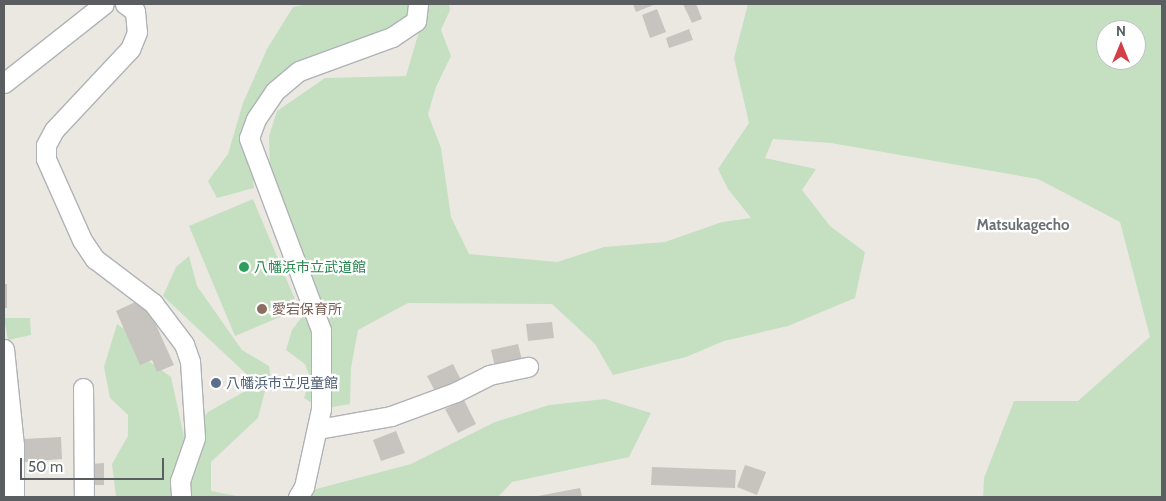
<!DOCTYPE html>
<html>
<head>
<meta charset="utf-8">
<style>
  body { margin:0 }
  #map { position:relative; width:1166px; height:501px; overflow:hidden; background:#ebe8e2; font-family:Cabin,"Noto Sans JP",sans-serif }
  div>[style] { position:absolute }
  .green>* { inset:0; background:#c5e0c1 }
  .building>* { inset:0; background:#c7c3be }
  .roads { filter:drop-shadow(1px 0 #afb3b6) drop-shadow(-1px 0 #afb3b6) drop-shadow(0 1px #afb3b6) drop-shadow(0 -1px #afb3b6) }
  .minor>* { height:19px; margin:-9.5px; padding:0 9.5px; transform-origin:9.5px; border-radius:9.5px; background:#fff }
  .dots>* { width:14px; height:14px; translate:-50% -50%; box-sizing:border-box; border:2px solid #fff; border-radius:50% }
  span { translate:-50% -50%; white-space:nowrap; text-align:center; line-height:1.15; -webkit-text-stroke:4.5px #fff; paint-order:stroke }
  .leisure-label { font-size:14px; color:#27864d }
  .left { translate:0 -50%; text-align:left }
  .education-label { font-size:14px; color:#785e54 }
  .service-label { font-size:14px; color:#4e5e75 }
  .neighbourhood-label { font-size:15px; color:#6b7073; font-weight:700 }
  .frame { position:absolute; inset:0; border:5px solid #5a5e61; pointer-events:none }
  .north { position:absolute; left:1096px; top:20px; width:50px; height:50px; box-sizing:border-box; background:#fff; border:1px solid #bdbfc0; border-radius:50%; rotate:0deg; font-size:14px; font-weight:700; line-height:20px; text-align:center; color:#5a5e61 }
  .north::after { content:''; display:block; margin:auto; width:18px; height:22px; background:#d43f47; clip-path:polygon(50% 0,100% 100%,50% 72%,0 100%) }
  .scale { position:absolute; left:20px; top:458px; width:144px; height:22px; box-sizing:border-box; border:2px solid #5a5e61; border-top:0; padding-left:6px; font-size:15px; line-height:18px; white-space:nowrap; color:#5a5e61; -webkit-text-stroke:4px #fff; paint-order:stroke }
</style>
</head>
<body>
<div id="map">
  <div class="green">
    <div style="clip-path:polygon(309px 4px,418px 4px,416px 21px,299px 71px,249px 138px,254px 188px,217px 198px,208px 181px,228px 154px,243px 103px,267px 49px,293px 7px)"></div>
    <div style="clip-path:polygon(evenodd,427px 4px,449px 4px,450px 10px,441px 30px,451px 56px,436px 87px,428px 114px,441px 148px,451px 217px,469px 254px,557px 262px,604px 247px,665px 242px,722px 222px,751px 218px,728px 189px,718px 169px,749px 123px,734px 58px,748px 4px,1162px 4px,1162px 497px,983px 497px,984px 478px,1014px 401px,1078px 401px,1150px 337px,1120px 222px,1038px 179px,831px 143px,773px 139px,765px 158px,816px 169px,802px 190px,830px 226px,865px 252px,855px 298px,788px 326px,724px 341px,686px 357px,613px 375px,595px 344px,552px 304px,408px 303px,358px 330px,351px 368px,350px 404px,321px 409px,304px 398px,310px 378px,305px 364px,286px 350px,292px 330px,307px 310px,270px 182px,269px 136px,277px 111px,325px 78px,406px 76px,427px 4px,1106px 30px,1136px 30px,1136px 60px,1106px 60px,1106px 30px)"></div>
    <div style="clip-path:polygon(253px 199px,299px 309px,235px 336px,189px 226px)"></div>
    <div style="clip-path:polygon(189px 256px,197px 286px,242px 350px,269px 366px,271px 381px,256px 383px,163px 296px,176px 267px)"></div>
    <div style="clip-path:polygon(4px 318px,30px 318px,31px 335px,8px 340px)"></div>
    <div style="clip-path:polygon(117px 324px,127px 331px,146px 359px,171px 377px,185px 441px,208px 412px,249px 389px,265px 391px,258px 418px,211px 462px,211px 491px,242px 497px,116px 497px,112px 464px,128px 436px,128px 415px,110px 398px,104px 367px)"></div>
    <div style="clip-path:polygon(605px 399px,651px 413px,629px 457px,512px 482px,498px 497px,286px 497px,411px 464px,495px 422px,549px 405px)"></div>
  </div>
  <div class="building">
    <div style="clip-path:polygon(633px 4px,656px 4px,636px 12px)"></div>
    <div style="clip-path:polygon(683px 4px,696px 4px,702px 19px,692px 23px)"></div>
    <div style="clip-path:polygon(657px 9px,666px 32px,650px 38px,642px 15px)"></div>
    <div style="clip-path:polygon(689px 29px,693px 40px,669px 48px,666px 38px)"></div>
    <div style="clip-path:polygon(4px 284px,7px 284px,7px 308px,4px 308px)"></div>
    <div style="clip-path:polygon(144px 298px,174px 365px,157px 372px,152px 360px,140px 365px,116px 311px)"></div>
    <div style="clip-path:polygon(552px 322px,554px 338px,528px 341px,526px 324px)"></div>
    <div style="clip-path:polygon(518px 344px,523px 364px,496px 371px,491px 350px)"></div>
    <div style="clip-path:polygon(453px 364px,462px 382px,437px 395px,427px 376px)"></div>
    <div style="clip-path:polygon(464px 400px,476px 424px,458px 433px,445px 409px)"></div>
    <div style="clip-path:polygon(396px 431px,405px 453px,381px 461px,373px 440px)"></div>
    <div style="clip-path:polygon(61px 437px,62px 459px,25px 462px,23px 439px)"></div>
    <div style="clip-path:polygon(104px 463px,104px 485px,91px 485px,91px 464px)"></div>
    <div style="clip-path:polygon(745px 465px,766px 472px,757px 495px,737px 487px)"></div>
    <div style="clip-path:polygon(652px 467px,736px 470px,735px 488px,651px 485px)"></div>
    <div style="clip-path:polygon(580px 488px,582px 497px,538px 497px,538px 496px)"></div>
  </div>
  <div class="roads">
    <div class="minor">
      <div style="left:125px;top:4px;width:12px;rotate:35deg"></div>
      <div style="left:135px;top:11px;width:21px;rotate:85deg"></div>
      <div style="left:137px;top:32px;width:18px;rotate:112deg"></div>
      <div style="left:130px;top:49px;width:111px;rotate:133.2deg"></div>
      <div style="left:54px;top:130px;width:17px;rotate:118deg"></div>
      <div style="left:46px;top:145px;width:14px;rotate:90deg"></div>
      <div style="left:46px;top:159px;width:89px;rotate:66deg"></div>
      <div style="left:82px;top:240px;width:23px;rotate:56deg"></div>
      <div style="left:95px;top:259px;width:73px;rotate:37.2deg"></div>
      <div style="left:153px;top:303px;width:51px;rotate:52.9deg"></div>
      <div style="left:184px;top:344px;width:18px;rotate:71deg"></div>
      <div style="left:190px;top:361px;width:77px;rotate:86.3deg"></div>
      <div style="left:195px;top:438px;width:46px;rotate:109.2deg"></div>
      <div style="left:180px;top:481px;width:16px;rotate:86deg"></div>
      <div style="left:4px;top:83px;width:127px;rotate:-38.3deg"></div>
      <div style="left:4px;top:349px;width:97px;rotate:84.1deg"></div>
      <div style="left:14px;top:445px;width:52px;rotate:90deg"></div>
      <div style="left:83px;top:388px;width:109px;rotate:89.5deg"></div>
      <div style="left:318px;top:429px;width:74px;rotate:-10.1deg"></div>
      <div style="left:391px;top:416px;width:69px;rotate:-20.3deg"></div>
      <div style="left:456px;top:392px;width:37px;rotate:-27deg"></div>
      <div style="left:489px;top:375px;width:40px;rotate:-12deg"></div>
      <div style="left:298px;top:497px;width:12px;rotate:-59deg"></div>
      <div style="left:304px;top:487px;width:80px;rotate:-77.7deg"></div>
      <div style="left:321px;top:409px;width:79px;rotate:-90deg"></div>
      <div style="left:321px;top:330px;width:205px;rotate:-110.6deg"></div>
      <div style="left:249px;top:138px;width:20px;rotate:-70deg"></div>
      <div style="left:256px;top:119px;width:34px;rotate:-56deg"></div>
      <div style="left:275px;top:91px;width:31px;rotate:-40deg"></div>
      <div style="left:299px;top:71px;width:99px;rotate:-20.1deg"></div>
      <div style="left:392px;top:37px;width:29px;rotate:-34deg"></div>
      <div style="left:416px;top:21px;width:17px;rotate:-83deg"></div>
    </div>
  </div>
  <div class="dots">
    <div style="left:244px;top:267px;background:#2e9e5b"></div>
    <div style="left:262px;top:309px;background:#8d6e63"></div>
    <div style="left:216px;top:383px;background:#5c6f8a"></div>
  </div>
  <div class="leisure-label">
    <span class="left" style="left:254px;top:267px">八幡浜市立武道館</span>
  </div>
  <div class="education-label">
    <span class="left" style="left:272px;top:309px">愛宕保育所</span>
  </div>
  <div class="service-label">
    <span class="left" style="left:226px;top:383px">八幡浜市立児童館</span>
  </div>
  <div class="neighbourhood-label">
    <span style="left:1023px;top:226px">Matsukagecho</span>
  </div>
  <div class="frame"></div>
  <div class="north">N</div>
  <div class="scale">50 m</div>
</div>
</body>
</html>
